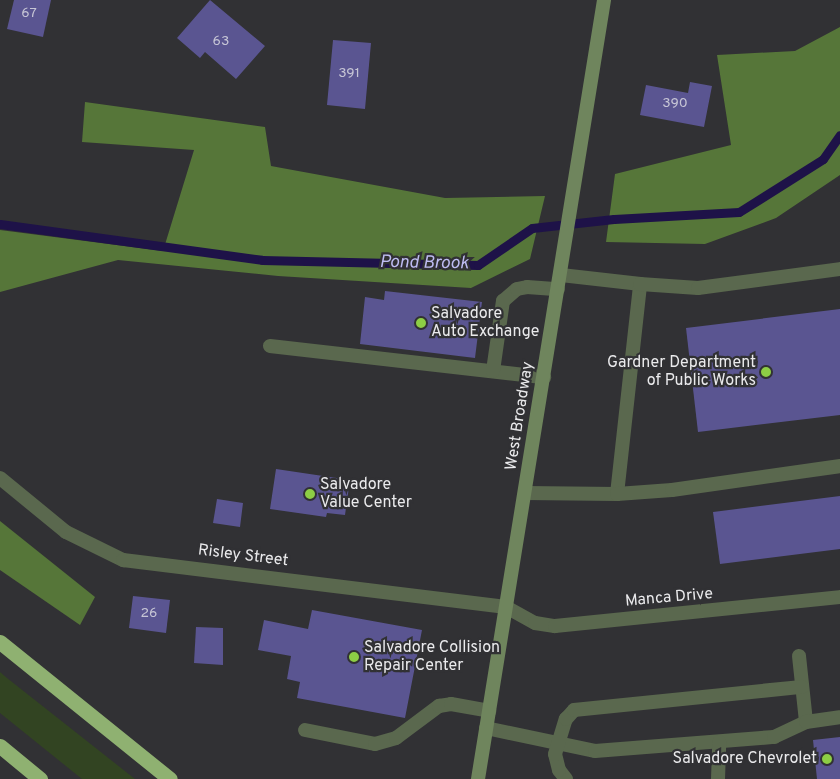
<!DOCTYPE html>
<html>
<head>
<meta charset="utf-8">
<style>
  body { margin:0 }
  #map { position:relative; width:840px; height:779px; overflow:hidden; background:#313134; font-family:Overpass,sans-serif }
  div>[style] { position:absolute }
  .green>* { inset:0; background:#324422 }
  .forest>* { inset:0; background:#567639 }
  .stream>* { height:9px; margin:-4.5px; padding:0 4.5px; transform-origin:4.5px; border-radius:4.5px; background:#1e1248 }
  .building>* { inset:0; background:#5a5591 }
  .service>* { height:14px; margin:-7px; padding:0 7px; transform-origin:7px; border-radius:7px; background:#5a684e }
  .minor>* { height:14px; margin:-7px; padding:0 7px; transform-origin:7px; border-radius:7px; background:#5a684e }
  .secondary>* { height:14px; margin:-7px; padding:0 7px; transform-origin:7px; border-radius:7px; background:#6f855d }
  .motorway>* { height:15px; margin:-7.5px; padding:0 7.5px; transform-origin:7.5px; border-radius:7.5px; background:#8fb171 }
  .dots>* { width:14px; height:14px; translate:-50% -50%; box-sizing:border-box; border:2px solid #313134; border-radius:50% }
  span { translate:-50% -50%; white-space:nowrap; text-align:center; line-height:1.15; -webkit-text-stroke:4.5px #313134; paint-order:stroke }
  .number-label { font-size:14px; color:#c6c5d5 }
  .number-label span { -webkit-text-stroke-width:0 }
  .poi-label { font-size:16px; color:#eaeaec }
  .left { translate:0 -50%; text-align:left }
  .right { translate:-100% -50%; text-align:right }
  .street-label { font-size:16px; color:#eaeaec }
  .water-label { font-size:18px; color:#bebcf2; font-style:italic }
</style>
</head>
<body>
<div id="map">
  <div class="green">
    <div style="clip-path:polygon(0 672px,7px 678px,135px 779px,82px 779px,0 713px)"></div>
  </div>
  <div class="forest">
    <div style="clip-path:polygon(840px 27px,840px 175px,776px 218px,705px 244px,606px 242px,615px 174px,731px 145px,717px 55px,795px 51px)"></div>
    <div style="clip-path:polygon(85px 102px,265px 127px,271px 166px,445px 198px,545px 196px,530px 259px,471px 288px,278px 276px,118px 260px,0 292px,0 230px,163px 251px,194px 150px,82px 142px)"></div>
    <div style="clip-path:polygon(0 521px,95px 597px,80px 625px,0 570px)"></div>
  </div>
  <div class="stream">
    <div style="left:0;top:224px;width:264px;rotate:7.8deg"></div>
    <div style="left:262px;top:260px;width:216px;rotate:1.3deg"></div>
    <div style="left:478px;top:265px;width:65px;rotate:-34.4deg"></div>
    <div style="left:532px;top:228px;width:82px;rotate:-6.3deg"></div>
    <div style="left:614px;top:219px;width:125px;rotate:-3.2deg"></div>
    <div style="left:739px;top:212px;width:99px;rotate:-32.2deg"></div>
    <div style="left:823px;top:159px;width:29px;rotate:-55deg"></div>
  </div>
  <div class="building">
    <div style="clip-path:polygon(14px 0,51px 0,43px 37px,7px 29px)"></div>
    <div style="clip-path:polygon(210px 0,265px 46px,236px 79px,205px 52px,200px 58px,177px 38px)"></div>
    <div style="clip-path:polygon(333px 40px,371px 43px,365px 109px,327px 105px)"></div>
    <div style="clip-path:polygon(690px 82px,712px 86px,704px 127px,640px 115px,646px 85px,688px 93px)"></div>
    <div style="clip-path:polygon(385px 291px,482px 302px,475px 358px,360px 344px,365px 297px,384px 300px)"></div>
    <div style="clip-path:polygon(840px 309px,840px 415px,698px 432px,686px 328px)"></div>
    <div style="clip-path:polygon(276px 469px,350px 480px,345px 515px,327px 513px,326px 517px,270px 509px)"></div>
    <div style="clip-path:polygon(840px 496px,840px 549px,720px 564px,713px 512px)"></div>
    <div style="clip-path:polygon(217px 499px,243px 503px,240px 527px,213px 523px)"></div>
    <div style="clip-path:polygon(133px 596px,170px 600px,166px 633px,129px 628px)"></div>
    <div style="clip-path:polygon(312px 610px,422px 630px,405px 718px,297px 698px,300px 682px,287px 679px,291px 656px,258px 650px,264px 620px,308px 629px)"></div>
    <div style="clip-path:polygon(196px 627px,223px 628px,223px 665px,194px 663px)"></div>
    <div style="clip-path:polygon(840px 737px,840px 779px,817px 779px,813px 740px)"></div>
  </div>
  <div class="service">
    <div style="left:561px;top:275px;width:80px;rotate:6.5deg"></div>
    <div style="left:270px;top:346px;width:276px;rotate:6.5deg"></div>
    <div style="left:493px;top:371px;width:71px;rotate:-81.9deg"></div>
    <div style="left:503px;top:301px;width:18px;rotate:-41deg"></div>
    <div style="left:517px;top:289px;width:10px;rotate:-11deg"></div>
    <div style="left:527px;top:287px;width:31px;rotate:4deg"></div>
    <div style="left:525px;top:493px;width:92px;rotate:0.6deg"></div>
    <div style="left:617px;top:494px;width:211px;rotate:-83.7deg"></div>
    <div style="left:640px;top:284px;width:58px;rotate:3.9deg"></div>
    <div style="left:698px;top:288px;width:143px;rotate:-7.6deg"></div>
    <div style="left:617px;top:494px;width:55px;rotate:-4.2deg"></div>
    <div style="left:672px;top:490px;width:170px;rotate:-8.1deg"></div>
    <div style="left:799px;top:656px;width:66px;rotate:83.9deg"></div>
    <div style="left:486px;top:728px;width:111px;rotate:11.9deg"></div>
    <div style="left:595px;top:751px;width:180px;rotate:-4.5deg"></div>
    <div style="left:774px;top:737px;width:35px;rotate:-25deg"></div>
    <div style="left:806px;top:722px;width:34px;rotate:-8deg"></div>
    <div style="left:305px;top:730px;width:71px;rotate:11.3deg"></div>
    <div style="left:375px;top:744px;width:22px;rotate:-16deg"></div>
    <div style="left:396px;top:738px;width:54px;rotate:-36.7deg"></div>
    <div style="left:439px;top:706px;width:12px;rotate:-9deg"></div>
    <div style="left:451px;top:704px;width:39px;rotate:10deg"></div>
    <div style="left:566px;top:779px;width:11px;rotate:-128deg"></div>
    <div style="left:559px;top:770px;width:16px;rotate:-104deg"></div>
    <div style="left:555px;top:754px;width:37px;rotate:-73deg"></div>
    <div style="left:566px;top:719px;width:12px;rotate:-48deg"></div>
    <div style="left:574px;top:710px;width:229px;rotate:-5.8deg"></div>
    <div style="left:718px;top:779px;width:37px;rotate:-88deg"></div>
  </div>
  <div class="minor">
    <div style="left:0;top:478px;width:85px;rotate:39.3deg"></div>
    <div style="left:66px;top:532px;width:64px;rotate:26.2deg"></div>
    <div style="left:123px;top:560px;width:386px;rotate:7deg"></div>
    <div style="left:506px;top:607px;width:33px;rotate:29deg"></div>
    <div style="left:535px;top:623px;width:20px;rotate:9deg"></div>
    <div style="left:555px;top:626px;width:286px;rotate:-5.8deg"></div>
  </div>
  <div class="secondary">
    <div style="left:478px;top:779px;width:789px;rotate:-80.81deg"></div>
  </div>
  <div class="motorway">
    <div style="left:0;top:642px;width:218px;rotate:38.9deg"></div>
    <div style="left:0;top:746px;width:52px;rotate:39.5deg"></div>
  </div>
  <div class="dots">
    <div style="left:421px;top:323px;background:#8dce45"></div>
    <div style="left:766px;top:372px;background:#8dce45"></div>
    <div style="left:310px;top:494px;background:#8dce45"></div>
    <div style="left:354px;top:657px;background:#8dce45"></div>
    <div style="left:827px;top:759px;background:#8dce45"></div>
  </div>
  <div class="number-label">
    <span style="left:29px;top:14px">67</span>
    <span style="left:221px;top:42px">63</span>
    <span style="left:349px;top:74px">391</span>
    <span style="left:675px;top:104px">390</span>
    <span style="left:149px;top:614px">26</span>
  </div>
  <div class="poi-label">
    <span class="left" style="left:431px;top:323px">Salvadore<br>Auto Exchange</span>
    <span class="right" style="left:756px;top:372px">Gardner Department<br>of Public Works</span>
    <span class="left" style="left:320px;top:494px">Salvadore<br>Value Center</span>
    <span class="left" style="left:364px;top:657px">Salvadore Collision<br>Repair Center</span>
    <span class="right" style="left:817px;top:759px">Salvadore Chevrolet</span>
  </div>
  <div class="street-label">
    <span style="left:520px;top:416px;rotate:-81deg">West Broadway</span>
    <span style="left:243px;top:556px;rotate:7deg">Risley Street</span>
    <span style="left:669px;top:598px;rotate:-5deg">Manca Drive</span>
  </div>
  <div class="water-label">
    <span style="left:424px;top:264px;rotate:1deg">Pond Brook</span>
  </div>
</div>
</body>
</html>
